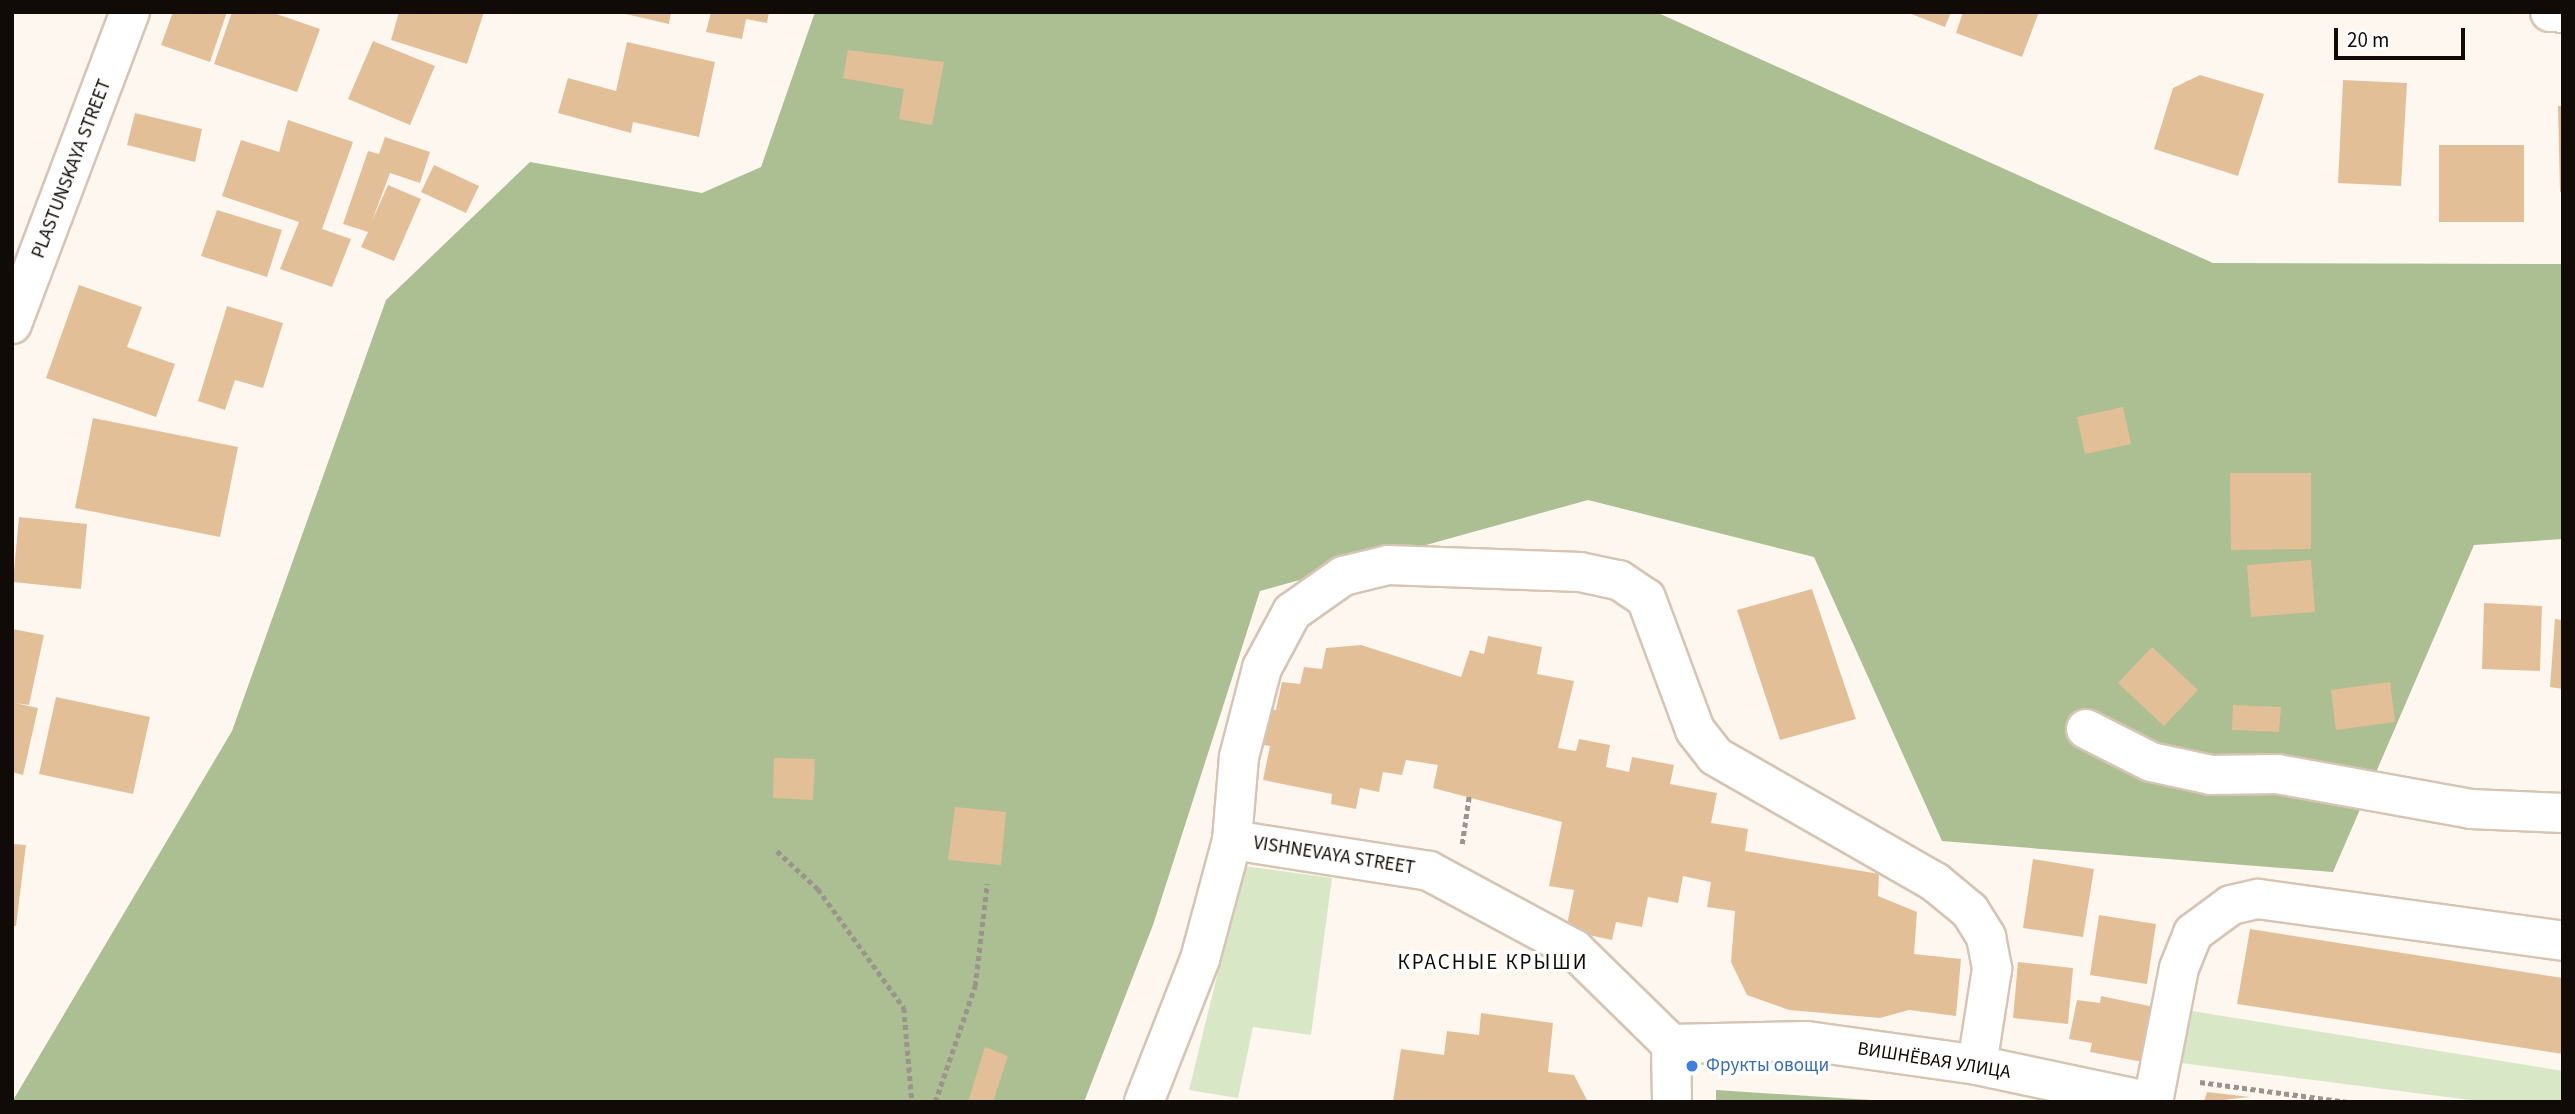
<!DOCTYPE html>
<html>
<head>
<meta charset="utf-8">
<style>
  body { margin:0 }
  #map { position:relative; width:2575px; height:1114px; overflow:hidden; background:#fef7ef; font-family:"Source Sans 3",sans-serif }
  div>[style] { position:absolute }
  .green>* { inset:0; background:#d8e7c6 }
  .forest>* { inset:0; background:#abbf92 }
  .building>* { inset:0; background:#e3bf98 }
  .path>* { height:4.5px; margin-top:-2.25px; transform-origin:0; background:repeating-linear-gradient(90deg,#9a948d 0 5px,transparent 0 8.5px) }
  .roads { filter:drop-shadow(2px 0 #d7c4b3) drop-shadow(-2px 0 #d7c4b3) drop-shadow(0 2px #d7c4b3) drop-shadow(0 -2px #d7c4b3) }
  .minor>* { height:38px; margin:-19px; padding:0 19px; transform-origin:19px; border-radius:19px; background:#fff }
  .dots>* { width:19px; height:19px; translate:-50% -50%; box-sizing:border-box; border:4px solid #fff; border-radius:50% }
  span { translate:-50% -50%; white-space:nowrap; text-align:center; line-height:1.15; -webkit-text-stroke:6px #fff; paint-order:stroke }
  .street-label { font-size:19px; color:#100b06 }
  .shop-label { font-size:19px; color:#366cbe }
  .left { translate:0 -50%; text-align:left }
  .neighbourhood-label { font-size:21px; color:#100b06; letter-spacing:2px }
  .frame { position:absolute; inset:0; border:14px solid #100b06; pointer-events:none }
  .scale { position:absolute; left:2334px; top:28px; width:131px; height:32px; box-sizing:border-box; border:4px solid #100b06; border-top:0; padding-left:9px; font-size:21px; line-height:24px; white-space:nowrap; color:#100b06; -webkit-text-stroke:5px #fff; paint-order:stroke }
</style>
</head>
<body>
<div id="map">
  <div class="green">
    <div style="clip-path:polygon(1244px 866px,1332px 878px,1311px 1035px,1253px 1027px,1238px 1098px,1189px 1090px)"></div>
    <div style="clip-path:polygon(2192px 1011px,2563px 1071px,2563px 1102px,2486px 1102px,2181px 1063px)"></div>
  </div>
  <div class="forest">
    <div style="clip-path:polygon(815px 12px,1656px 12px,2213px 263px,2563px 264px,2563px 539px,2474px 545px,2333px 872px,1942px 841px,1814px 557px,1588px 500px,1260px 591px,1153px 925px,1084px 1102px,12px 1102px,232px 731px,386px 300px,530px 162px,702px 193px,761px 167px)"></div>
    <div style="clip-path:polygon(1716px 1090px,1902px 1102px,1716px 1102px)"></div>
  </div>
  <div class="building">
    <div style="clip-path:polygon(173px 12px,227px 12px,210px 62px,161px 45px)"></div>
    <div style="clip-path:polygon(232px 12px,271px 12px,320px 29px,297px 92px,214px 64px)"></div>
    <div style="clip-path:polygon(399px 12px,484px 12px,467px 64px,391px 40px)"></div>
    <div style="clip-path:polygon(617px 12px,671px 12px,669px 24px)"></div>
    <div style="clip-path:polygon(711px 12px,769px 12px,767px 23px,746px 19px,742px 39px,706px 32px)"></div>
    <div style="clip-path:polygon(1906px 12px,1951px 12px,1945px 27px)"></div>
    <div style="clip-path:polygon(1963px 12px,2039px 12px,2022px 57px,1956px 33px)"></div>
    <div style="clip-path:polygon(373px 41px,435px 66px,410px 125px,348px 99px)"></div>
    <div style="clip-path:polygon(627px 42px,715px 62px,699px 137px,633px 122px,631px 133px,558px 113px,568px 78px,616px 91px)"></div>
    <div style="clip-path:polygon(848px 50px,944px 62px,932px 125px,899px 119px,904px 89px,843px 78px)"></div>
    <div style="clip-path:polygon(2200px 75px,2264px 94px,2238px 176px,2154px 149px,2173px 88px)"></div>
    <div style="clip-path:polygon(2343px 80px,2407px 83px,2401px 186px,2338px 183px)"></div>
    <div style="clip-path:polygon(2558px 106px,2563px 106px,2563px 192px,2560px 192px)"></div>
    <div style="clip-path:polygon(135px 113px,202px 129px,195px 162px,127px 145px)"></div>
    <div style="clip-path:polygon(288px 120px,353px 142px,322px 229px,351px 239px,332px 287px,280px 269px,299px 222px,222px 196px,241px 140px,279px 152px)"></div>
    <div style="clip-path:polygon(385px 137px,430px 152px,420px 183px,390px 173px,372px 221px,388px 185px,421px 199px,394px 261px,361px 247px,368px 232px,343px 224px,368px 151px,379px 154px)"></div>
    <div style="clip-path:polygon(2439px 145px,2524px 145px,2524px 222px,2439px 222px)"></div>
    <div style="clip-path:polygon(434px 165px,479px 186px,466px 213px,421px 192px)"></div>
    <div style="clip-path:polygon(217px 210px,282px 230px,267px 277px,201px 256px)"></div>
    <div style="clip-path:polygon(79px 285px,142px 307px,127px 347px,175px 364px,156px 417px,46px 378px)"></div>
    <div style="clip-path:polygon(227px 306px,283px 323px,263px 388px,235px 380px,225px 410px,198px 401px)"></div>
    <div style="clip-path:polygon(2123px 407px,2131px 444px,2085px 454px,2077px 417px)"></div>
    <div style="clip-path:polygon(93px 418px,238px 447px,220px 537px,75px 508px)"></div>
    <div style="clip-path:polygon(2230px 473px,2311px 473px,2311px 549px,2231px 550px)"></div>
    <div style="clip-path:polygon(19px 517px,87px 524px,81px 589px,13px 582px)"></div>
    <div style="clip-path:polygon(2311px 560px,2315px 612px,2251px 617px,2247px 565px)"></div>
    <div style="clip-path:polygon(1812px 589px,1856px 719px,1780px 740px,1737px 610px)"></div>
    <div style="clip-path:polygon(2484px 603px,2542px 606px,2540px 671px,2482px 669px)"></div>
    <div style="clip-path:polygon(2555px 619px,2563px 620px,2563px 689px,2550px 687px)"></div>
    <div style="clip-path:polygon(12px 629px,44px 635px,29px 705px,15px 703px,38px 708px,23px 775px,12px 772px)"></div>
    <div style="clip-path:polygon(1488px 636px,1542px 647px,1537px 674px,1574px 681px,1558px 748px,1576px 751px,1579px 739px,1610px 745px,1606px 767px,1629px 772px,1632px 757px,1674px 765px,1670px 784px,1717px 793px,1711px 823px,1748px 829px,1745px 851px,1879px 874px,1878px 896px,1917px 912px,1914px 954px,1961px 959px,1956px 1016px,1909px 1010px,1880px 1018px,1789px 1010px,1747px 995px,1731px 962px,1735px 911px,1707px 907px,1711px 882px,1683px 876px,1678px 903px,1648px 897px,1642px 927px,1616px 922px,1612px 940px,1566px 930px,1574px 890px,1549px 886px,1562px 822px,1433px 788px,1438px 765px,1406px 760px,1402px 775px,1383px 772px,1379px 792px,1360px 788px,1356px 809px,1331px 804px,1332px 794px,1263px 780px,1270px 746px,1257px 744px,1264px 708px,1276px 710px,1282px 682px,1300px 684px,1304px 667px,1322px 669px,1326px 648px,1361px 645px,1461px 677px,1470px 650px,1484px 654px)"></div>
    <div style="clip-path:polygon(2152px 647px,2198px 690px,2164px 726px,2118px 683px)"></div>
    <div style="clip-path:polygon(2390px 682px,2395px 722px,2336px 730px,2331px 690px)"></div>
    <div style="clip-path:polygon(56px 697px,150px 717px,133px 794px,39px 774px)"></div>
    <div style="clip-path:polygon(2233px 705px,2281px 707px,2279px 732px,2232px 730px)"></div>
    <div style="clip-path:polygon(774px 758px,815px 759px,813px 800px,773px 798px)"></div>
    <div style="clip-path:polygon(955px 807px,1006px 812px,1001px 865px,948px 860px)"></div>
    <div style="clip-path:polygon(12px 844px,26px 845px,16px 926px,12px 926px)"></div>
    <div style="clip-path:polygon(2033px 859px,2094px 869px,2083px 937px,2023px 928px)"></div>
    <div style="clip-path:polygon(2099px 915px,2156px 924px,2147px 984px,2090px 975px)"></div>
    <div style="clip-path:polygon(2250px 929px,2563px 978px,2563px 1054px,2237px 1004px)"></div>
    <div style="clip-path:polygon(2018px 962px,2073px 968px,2068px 1024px,2013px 1018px)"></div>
    <div style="clip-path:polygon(2101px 996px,2159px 1008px,2148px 1063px,2090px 1052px,2092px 1043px,2069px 1039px,2077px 1000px,2100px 1003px)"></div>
    <div style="clip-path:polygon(1481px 1013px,1553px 1023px,1548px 1072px,1574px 1075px,1588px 1102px,1393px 1102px,1401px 1049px,1444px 1055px,1447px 1031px,1479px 1035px)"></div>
    <div style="clip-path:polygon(985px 1047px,1008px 1056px,993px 1102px,968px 1102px)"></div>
    <div style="clip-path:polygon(2207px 1092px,2250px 1097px,2204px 1102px)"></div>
  </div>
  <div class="path">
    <div style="left:1462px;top:844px;width:49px;rotate:-81.7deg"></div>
    <div style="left:777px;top:851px;width:56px;rotate:42.8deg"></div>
    <div style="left:818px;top:889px;width:147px;rotate:54.1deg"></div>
    <div style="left:904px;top:1008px;width:94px;rotate:85.1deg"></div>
    <div style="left:2200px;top:1082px;width:149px;rotate:7.7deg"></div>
    <div style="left:935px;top:1102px;width:123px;rotate:-71deg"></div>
    <div style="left:975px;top:986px;width:103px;rotate:-83.3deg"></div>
  </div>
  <div class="roads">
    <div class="minor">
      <div style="left:2550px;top:12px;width:13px;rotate:4deg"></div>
      <div style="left:12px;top:324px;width:334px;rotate:-69.3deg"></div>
      <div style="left:2086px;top:729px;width:73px;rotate:26.9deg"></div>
      <div style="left:2151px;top:762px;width:61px;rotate:12.2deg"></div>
      <div style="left:2211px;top:775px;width:66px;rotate:-0.9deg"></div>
      <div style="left:2277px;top:774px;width:197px;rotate:10.2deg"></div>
      <div style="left:2471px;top:809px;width:92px;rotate:2.5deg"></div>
      <div style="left:1232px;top:840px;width:199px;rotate:8.9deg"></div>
      <div style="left:1429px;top:871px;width:165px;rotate:28.3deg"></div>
      <div style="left:1574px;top:949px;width:136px;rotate:44.4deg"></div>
      <div style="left:1671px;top:1044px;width:58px;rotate:89deg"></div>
      <div style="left:1671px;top:1044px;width:136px;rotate:-1.3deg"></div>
      <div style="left:1807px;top:1041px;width:172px;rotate:8deg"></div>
      <div style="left:1977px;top:1065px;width:178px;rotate:12deg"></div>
      <div style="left:1144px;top:1102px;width:154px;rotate:-68.6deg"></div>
      <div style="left:1200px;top:959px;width:123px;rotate:-74.9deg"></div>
      <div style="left:1232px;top:840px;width:83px;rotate:-85.2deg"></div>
      <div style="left:1239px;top:757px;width:92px;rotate:-75.5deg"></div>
      <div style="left:1262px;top:668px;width:64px;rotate:-61.8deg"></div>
      <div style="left:1292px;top:612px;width:62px;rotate:-35.2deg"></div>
      <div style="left:1343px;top:576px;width:46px;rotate:-13.7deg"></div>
      <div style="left:1388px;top:565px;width:192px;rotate:2.1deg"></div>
      <div style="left:1580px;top:572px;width:40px;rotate:12deg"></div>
      <div style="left:1619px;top:580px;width:32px;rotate:34deg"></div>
      <div style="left:1646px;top:598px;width:141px;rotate:69.6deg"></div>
      <div style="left:1695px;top:730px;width:33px;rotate:52deg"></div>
      <div style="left:1715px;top:756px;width:254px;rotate:29.8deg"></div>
      <div style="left:1935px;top:882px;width:45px;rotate:39.6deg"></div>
      <div style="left:1970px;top:911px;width:31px;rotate:58deg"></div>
      <div style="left:1986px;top:937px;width:33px;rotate:79deg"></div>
      <div style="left:1992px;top:969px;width:97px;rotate:98.9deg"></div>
      <div style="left:2153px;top:1102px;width:136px;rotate:-79deg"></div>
      <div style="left:2179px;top:968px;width:38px;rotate:-68deg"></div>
      <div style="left:2193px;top:933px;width:47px;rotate:-36.4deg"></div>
      <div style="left:2231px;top:905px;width:28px;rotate:-13deg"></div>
      <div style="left:2258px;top:899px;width:308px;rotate:7.8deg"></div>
    </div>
  </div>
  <div class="dots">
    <div style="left:1692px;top:1066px;background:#3f7fe0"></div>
  </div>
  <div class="street-label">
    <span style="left:72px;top:169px;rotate:-69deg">PLASTUNSKAYA STREET</span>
    <span style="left:1334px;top:856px;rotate:9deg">VISHNEVAYA STREET</span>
    <span style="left:1934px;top:1061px;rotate:9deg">ВИШНЁВАЯ УЛИЦА</span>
  </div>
  <div class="shop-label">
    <span class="left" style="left:1706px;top:1066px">Фрукты овощи</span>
  </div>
  <div class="neighbourhood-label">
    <span style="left:1493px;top:962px">КРАСНЫЕ КРЫШИ</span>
  </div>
  <div class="frame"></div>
  <div class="scale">20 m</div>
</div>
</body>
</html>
